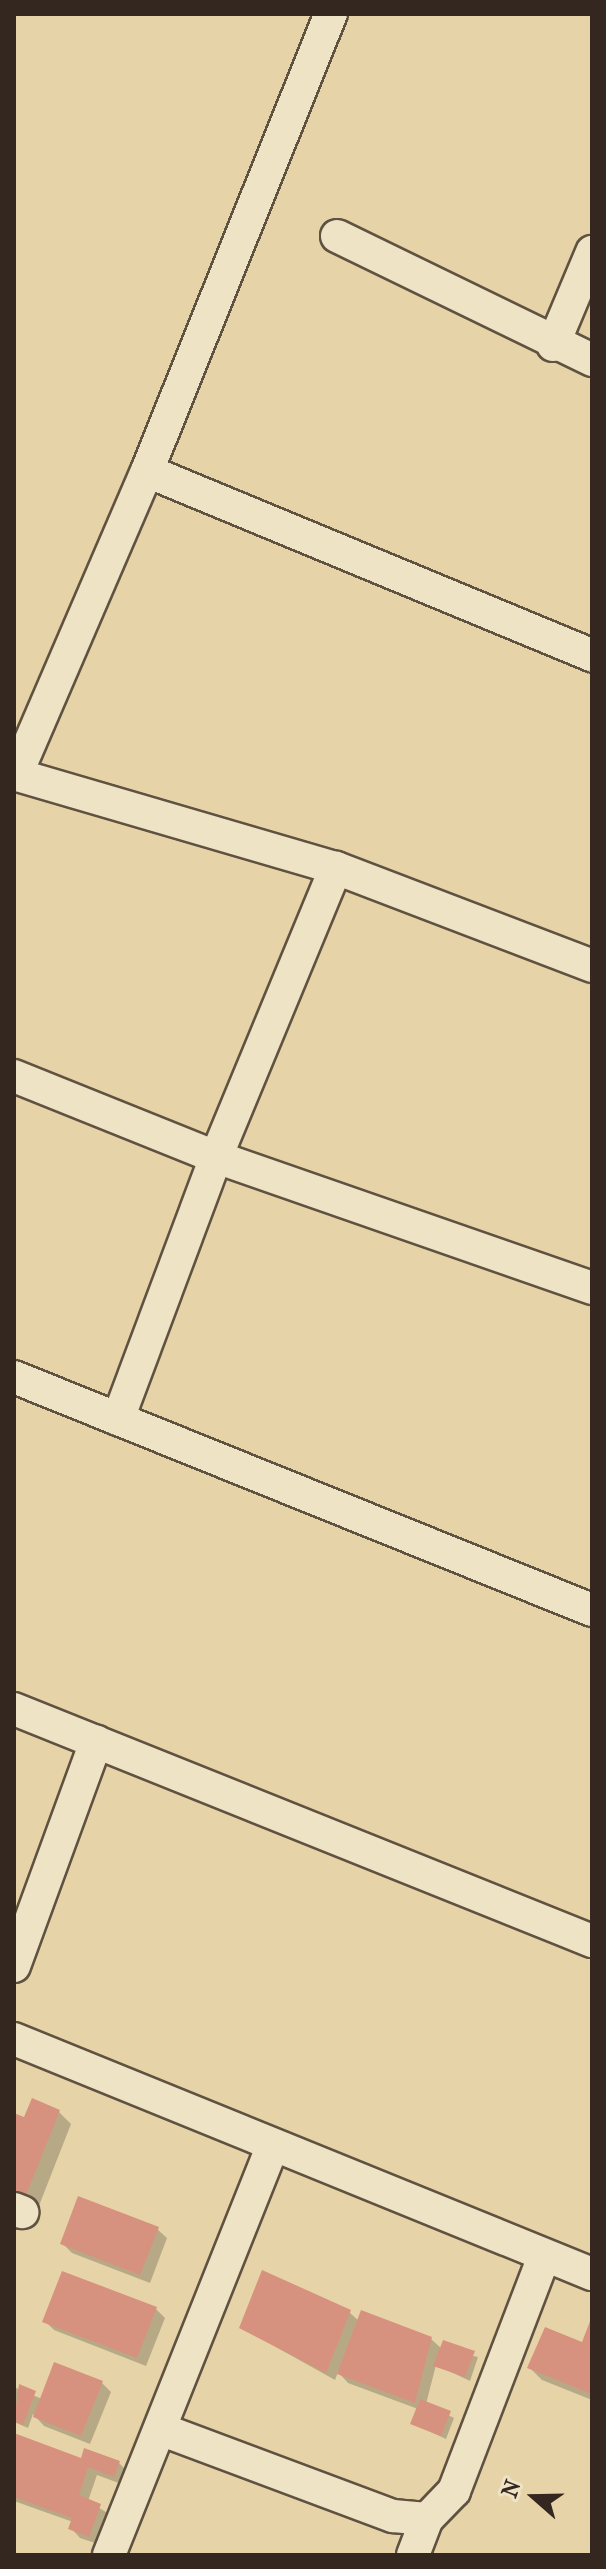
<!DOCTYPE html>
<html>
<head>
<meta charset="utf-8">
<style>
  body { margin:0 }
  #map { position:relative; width:606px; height:2569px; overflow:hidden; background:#e6d4a8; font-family:"IM FELL French Canon",serif }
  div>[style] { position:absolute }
  .shadow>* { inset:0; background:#0003 }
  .building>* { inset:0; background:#d7917f }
  .roads { filter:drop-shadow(2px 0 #605241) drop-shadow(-2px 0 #605241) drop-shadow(0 2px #605241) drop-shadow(0 -2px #605241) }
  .street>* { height:32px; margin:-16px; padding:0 16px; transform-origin:16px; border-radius:16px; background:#efe3c6 }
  span { translate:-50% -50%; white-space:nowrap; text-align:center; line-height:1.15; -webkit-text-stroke:6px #efe3c6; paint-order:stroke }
  .frame { position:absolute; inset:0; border:16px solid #34271f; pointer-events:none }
  .north { position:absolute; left:494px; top:2457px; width:80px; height:80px; -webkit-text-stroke:6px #efe3c6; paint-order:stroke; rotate:290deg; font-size:22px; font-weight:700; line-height:32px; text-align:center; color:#34271f }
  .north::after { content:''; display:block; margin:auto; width:28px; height:36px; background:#34271f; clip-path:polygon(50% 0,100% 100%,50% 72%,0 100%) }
</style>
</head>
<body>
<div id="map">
  <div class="shadow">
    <div style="clip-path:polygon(58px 2111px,71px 2124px,33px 2221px,14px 2213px,14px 2115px,26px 2119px)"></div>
    <div style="clip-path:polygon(157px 2229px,167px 2238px,150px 2283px,72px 2253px,62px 2243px)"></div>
    <div style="clip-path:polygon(156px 2309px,165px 2318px,146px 2366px,54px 2330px,45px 2321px)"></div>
    <div style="clip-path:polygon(349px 2312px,359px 2321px,431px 2339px,442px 2349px,478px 2357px,470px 2381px,436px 2365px,426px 2404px,454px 2418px,446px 2439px,413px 2424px,418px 2409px,348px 2383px,338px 2372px,335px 2380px,242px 2328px)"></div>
    <div style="clip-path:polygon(592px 2321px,592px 2400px,542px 2380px,530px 2368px,583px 2344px)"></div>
    <div style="clip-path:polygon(102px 2383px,111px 2392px,90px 2444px,44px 2426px,33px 2414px,28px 2428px,14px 2422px,14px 2387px,42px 2399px)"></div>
    <div style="clip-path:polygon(14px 2437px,82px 2460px,119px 2463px,128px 2472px,124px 2485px,97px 2475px,88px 2501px,109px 2514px,98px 2544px,80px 2538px,71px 2528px,73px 2522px,14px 2501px)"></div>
  </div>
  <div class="building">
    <div style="clip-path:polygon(32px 2098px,60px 2110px,20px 2210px,14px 2207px,14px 2113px,24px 2117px)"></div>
    <div style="clip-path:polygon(78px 2196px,159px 2227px,140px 2275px,60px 2244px)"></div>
    <div style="clip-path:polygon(262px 2270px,351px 2310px,326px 2373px,239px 2328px)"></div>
    <div style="clip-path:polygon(62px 2271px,157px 2307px,137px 2358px,42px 2322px)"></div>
    <div style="clip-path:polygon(361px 2310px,432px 2337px,415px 2403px,337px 2374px)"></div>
    <div style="clip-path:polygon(592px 2316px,592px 2394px,527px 2368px,545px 2327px,582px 2342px)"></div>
    <div style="clip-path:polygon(443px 2340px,475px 2351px,465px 2377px,433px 2366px)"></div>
    <div style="clip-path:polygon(54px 2362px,103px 2381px,81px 2436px,33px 2417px)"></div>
    <div style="clip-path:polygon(19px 2384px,36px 2391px,23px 2425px,14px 2421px)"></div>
    <div style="clip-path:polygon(420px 2399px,451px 2411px,441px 2436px,410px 2424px)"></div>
    <div style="clip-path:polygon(14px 2433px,81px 2458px,84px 2448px,120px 2461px,114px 2477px,88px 2467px,79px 2495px,101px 2504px,89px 2537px,68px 2529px,72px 2518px,14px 2497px)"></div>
  </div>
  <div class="roads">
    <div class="street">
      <div style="left:337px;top:236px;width:284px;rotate:25.9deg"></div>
      <div style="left:553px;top:345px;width:101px;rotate:-67.2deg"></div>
      <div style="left:147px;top:471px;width:482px;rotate:22.5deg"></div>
      <div style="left:14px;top:774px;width:335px;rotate:16.3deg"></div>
      <div style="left:336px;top:868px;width:274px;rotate:20.9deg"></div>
      <div style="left:16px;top:775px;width:331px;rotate:-66.7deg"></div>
      <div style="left:147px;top:471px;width:493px;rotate:-68.1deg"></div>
      <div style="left:14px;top:1076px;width:218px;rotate:21.9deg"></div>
      <div style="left:216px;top:1157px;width:313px;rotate:-67.5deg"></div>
      <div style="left:14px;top:1377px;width:623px;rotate:21.96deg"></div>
      <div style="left:118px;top:1419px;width:280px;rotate:-69.5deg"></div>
      <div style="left:216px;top:1157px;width:398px;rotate:19.2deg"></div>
      <div style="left:14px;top:1709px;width:623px;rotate:21.87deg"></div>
      <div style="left:14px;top:1966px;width:239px;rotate:-69.9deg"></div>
      <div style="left:14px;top:2039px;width:624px;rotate:22.13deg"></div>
      <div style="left:14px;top:2209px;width:9px;rotate:21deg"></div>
      <div style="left:160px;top:2429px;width:249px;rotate:20.5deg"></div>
      <div style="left:393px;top:2516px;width:34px;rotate:5deg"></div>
      <div style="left:109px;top:2555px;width:439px;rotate:-68.2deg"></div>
      <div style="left:413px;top:2555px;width:39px;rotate:-69deg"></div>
      <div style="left:427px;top:2519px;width:39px;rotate:-46deg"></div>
      <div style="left:454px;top:2491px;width:252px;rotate:-69deg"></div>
    </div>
  </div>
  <div class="frame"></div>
  <div class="north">N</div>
</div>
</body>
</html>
